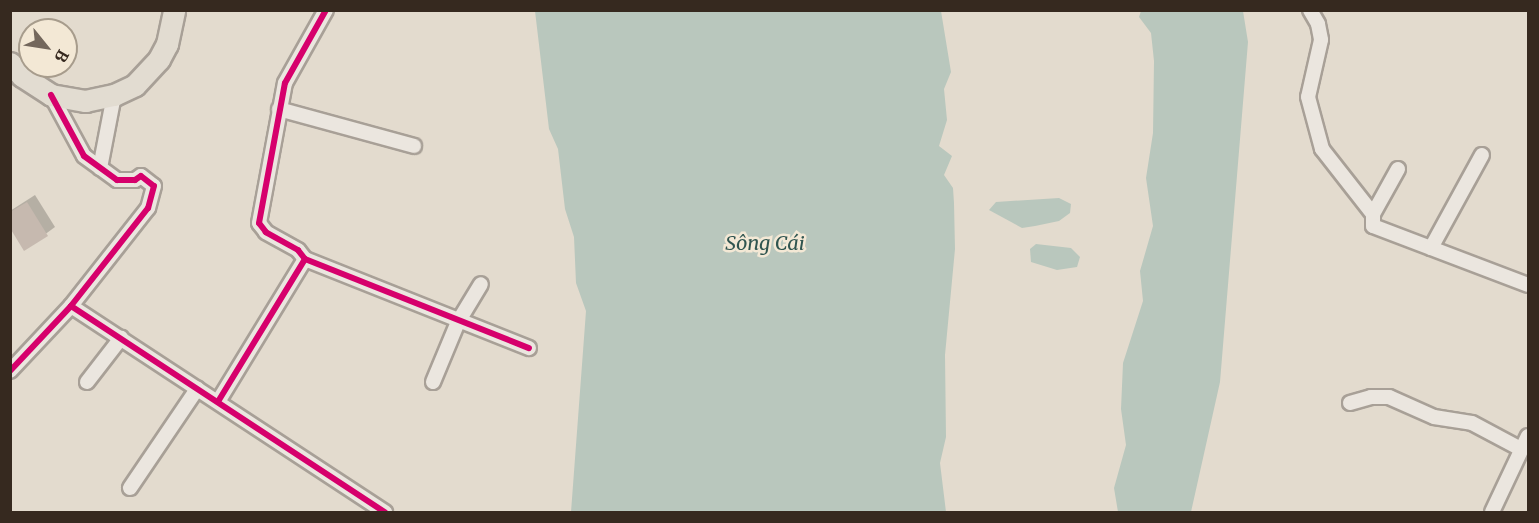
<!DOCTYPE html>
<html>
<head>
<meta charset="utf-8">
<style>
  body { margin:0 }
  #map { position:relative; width:1539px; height:523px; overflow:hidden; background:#e3dbce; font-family:Merriweather,serif }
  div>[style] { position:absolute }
  .water>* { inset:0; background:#b9c7bd }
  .shadow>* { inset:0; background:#0003 }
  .building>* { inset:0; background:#c6b9af }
  .roads { filter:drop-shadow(2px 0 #a8a097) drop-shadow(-2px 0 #a8a097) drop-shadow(0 2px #a8a097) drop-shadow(0 -2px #a8a097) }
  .minor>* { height:14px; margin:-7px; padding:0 7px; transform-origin:7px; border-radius:7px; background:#ebe6df }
  .primary>* { height:21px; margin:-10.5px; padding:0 10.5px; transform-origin:10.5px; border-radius:10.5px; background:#e2dcd1 }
  .cycleway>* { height:6px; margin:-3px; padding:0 3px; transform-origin:3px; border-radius:3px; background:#d6006c }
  span { translate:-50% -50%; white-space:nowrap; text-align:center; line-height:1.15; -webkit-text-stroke:5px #f3e8d5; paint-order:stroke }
  .water-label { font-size:20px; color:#305550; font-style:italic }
  .frame { position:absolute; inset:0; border:12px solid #36291f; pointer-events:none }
  .north { position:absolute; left:18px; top:18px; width:60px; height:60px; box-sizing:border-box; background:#f3e8d5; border:2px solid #a79c8c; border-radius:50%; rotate:120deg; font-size:16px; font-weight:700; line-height:24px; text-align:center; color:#36291f }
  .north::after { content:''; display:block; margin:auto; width:21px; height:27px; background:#73675c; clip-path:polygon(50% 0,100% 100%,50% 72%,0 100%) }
</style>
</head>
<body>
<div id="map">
  <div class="water">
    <div style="clip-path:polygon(535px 11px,941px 11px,951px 72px,944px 89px,947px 120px,939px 146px,952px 156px,944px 175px,953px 188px,954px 203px,955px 249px,945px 355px,946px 437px,940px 463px,946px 512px,571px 512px,586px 311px,576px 283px,574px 237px,565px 209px,558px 149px,549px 129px)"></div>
    <div style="clip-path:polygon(1141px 11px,1243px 11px,1248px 42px,1220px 382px,1191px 512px,1118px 512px,1114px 488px,1126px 445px,1121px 409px,1123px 363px,1143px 301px,1140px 271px,1153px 226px,1146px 178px,1153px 133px,1154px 61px,1151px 33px,1139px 17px)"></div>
    <div style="clip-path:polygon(1059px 198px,1071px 204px,1070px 213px,1059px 221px,1035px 226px,1022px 228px,989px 210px,996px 202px)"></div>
    <div style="clip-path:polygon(1036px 244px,1071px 248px,1080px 257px,1077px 267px,1057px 270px,1031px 262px,1030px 249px)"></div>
  </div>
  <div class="shadow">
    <div style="clip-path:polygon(35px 195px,55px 227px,25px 249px,10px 225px,10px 211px)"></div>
  </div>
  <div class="building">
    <div style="clip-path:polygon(27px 202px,48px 236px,24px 251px,10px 228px,10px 212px)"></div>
  </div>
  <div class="roads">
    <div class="minor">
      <div style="left:1310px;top:10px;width:16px;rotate:60deg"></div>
      <div style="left:1318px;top:24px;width:16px;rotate:79deg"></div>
      <div style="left:1321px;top:40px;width:58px;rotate:102.8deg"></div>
      <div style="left:1308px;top:97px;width:54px;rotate:74.9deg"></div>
      <div style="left:1322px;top:149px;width:83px;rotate:51.9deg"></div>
      <div style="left:51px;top:95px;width:69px;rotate:61.6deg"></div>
      <div style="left:84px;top:156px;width:41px;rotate:36deg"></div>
      <div style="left:117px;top:180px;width:18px"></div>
      <div style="left:135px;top:180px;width:7px;rotate:-34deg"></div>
      <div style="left:141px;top:176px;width:16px;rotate:38deg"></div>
      <div style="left:154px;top:186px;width:23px;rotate:105deg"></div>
      <div style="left:148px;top:208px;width:125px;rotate:128.2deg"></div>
      <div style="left:279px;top:109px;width:140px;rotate:15.3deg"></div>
      <div style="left:100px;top:168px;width:74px;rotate:-79.1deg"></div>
      <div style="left:1398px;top:169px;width:51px;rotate:119.1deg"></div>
      <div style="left:1373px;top:214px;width:12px;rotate:90deg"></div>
      <div style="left:1373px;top:226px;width:166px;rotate:20.8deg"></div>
      <div style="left:1431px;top:248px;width:106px;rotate:-61.3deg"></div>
      <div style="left:305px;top:259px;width:11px;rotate:-128deg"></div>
      <div style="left:298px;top:250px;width:37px;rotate:-151deg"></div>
      <div style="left:266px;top:232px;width:11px;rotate:-128deg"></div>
      <div style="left:259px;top:223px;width:142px;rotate:-79.5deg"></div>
      <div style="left:285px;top:83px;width:84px;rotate:-60.7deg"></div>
      <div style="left:10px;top:371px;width:89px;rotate:-46.8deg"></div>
      <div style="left:71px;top:306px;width:376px;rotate:33.3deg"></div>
      <div style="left:87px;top:382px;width:56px;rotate:-52.3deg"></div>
      <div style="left:433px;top:382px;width:65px;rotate:-67.4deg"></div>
      <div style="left:458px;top:322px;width:44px;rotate:-58.8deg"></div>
      <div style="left:219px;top:400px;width:165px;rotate:-58.6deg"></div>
      <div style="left:305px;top:259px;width:241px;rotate:21.7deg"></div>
      <div style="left:1350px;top:403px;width:22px;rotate:-16deg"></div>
      <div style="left:1371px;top:397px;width:18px"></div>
      <div style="left:1389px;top:397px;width:49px;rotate:24deg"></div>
      <div style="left:1434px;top:417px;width:38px;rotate:9deg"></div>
      <div style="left:1472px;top:423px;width:55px;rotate:28deg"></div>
      <div style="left:130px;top:488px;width:120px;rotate:-55.9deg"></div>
      <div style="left:1492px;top:512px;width:84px;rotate:-64.7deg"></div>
    </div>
    <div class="primary">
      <div style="left:10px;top:63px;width:18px;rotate:47deg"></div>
      <div style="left:22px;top:76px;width:35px;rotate:33deg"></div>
      <div style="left:51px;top:95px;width:35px;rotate:10deg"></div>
      <div style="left:85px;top:101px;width:30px;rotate:-12deg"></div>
      <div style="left:114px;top:95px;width:23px;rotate:-25deg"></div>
      <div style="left:135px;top:85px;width:35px;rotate:-47deg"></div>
      <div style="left:159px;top:59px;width:17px;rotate:-62deg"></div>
      <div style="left:167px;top:44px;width:35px;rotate:-78deg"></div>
    </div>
  </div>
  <div class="cycleway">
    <div style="left:51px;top:95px;width:69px;rotate:61.6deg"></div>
    <div style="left:84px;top:156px;width:41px;rotate:36deg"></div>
    <div style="left:117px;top:180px;width:18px"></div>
    <div style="left:135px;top:180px;width:7px;rotate:-34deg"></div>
    <div style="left:141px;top:176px;width:16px;rotate:38deg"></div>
    <div style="left:154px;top:186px;width:23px;rotate:105deg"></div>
    <div style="left:148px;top:208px;width:125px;rotate:128.2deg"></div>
    <div style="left:305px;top:259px;width:11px;rotate:-128deg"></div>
    <div style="left:298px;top:250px;width:37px;rotate:-151deg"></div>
    <div style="left:266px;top:232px;width:11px;rotate:-128deg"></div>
    <div style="left:259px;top:223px;width:142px;rotate:-79.5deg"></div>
    <div style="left:285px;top:83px;width:84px;rotate:-60.7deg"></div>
    <div style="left:10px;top:371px;width:89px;rotate:-46.8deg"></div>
    <div style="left:71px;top:306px;width:376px;rotate:33.3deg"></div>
    <div style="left:219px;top:400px;width:165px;rotate:-58.6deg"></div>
    <div style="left:305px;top:259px;width:241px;rotate:21.7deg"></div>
  </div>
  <div class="water-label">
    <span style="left:765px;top:242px">Sông Cái</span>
  </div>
  <div class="frame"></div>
  <div class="north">B</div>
</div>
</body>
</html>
